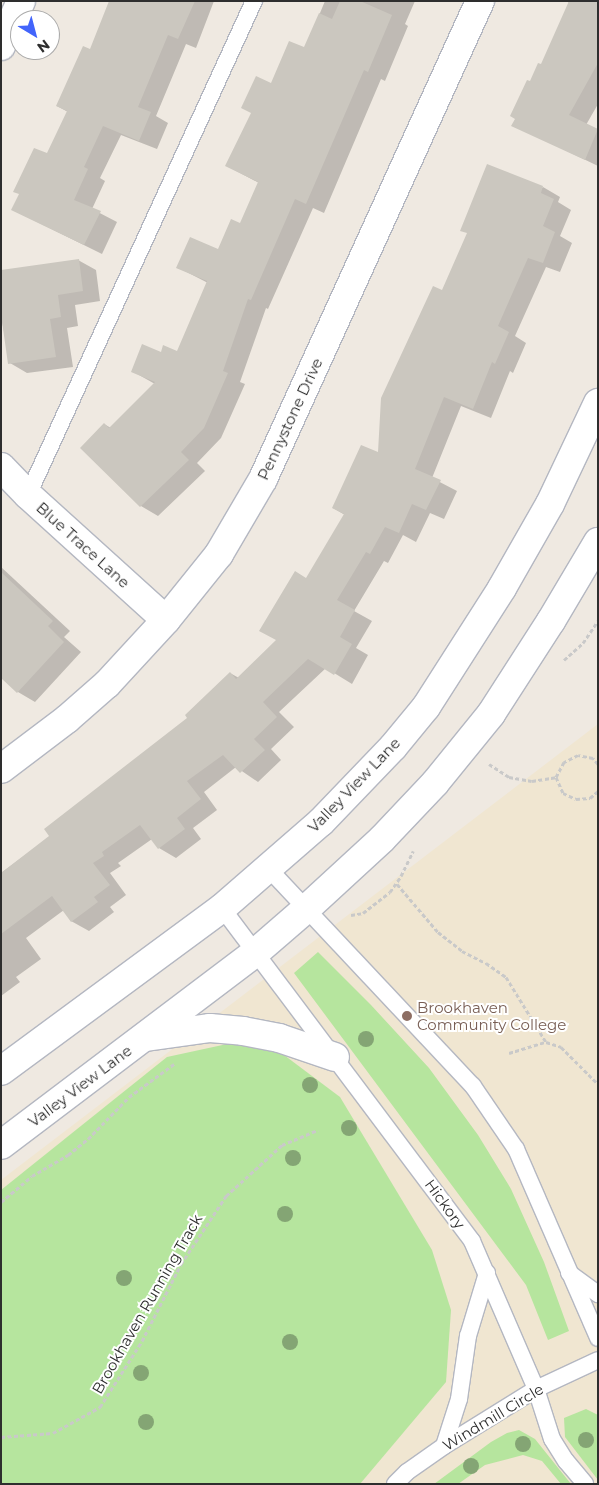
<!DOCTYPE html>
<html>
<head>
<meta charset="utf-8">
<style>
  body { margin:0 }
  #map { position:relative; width:599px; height:1485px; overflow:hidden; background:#efe9e1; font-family:Montserrat,sans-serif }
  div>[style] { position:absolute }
  .education>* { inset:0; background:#f0e6d1 }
  .green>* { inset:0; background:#b6e59e }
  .shadow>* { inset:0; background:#0003 }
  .building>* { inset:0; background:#cbc7bf }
  .path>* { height:3px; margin-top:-1.5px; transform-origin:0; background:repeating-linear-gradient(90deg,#c9c9c9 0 4px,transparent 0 6.5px) }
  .roads { filter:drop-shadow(1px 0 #b4b7c1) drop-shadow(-1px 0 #b4b7c1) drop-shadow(0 1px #b4b7c1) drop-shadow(0 -1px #b4b7c1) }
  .service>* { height:16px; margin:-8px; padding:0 8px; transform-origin:8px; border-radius:8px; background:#fff }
  .minor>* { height:28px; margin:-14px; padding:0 14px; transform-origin:14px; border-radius:14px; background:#fff }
  .secondary>* { height:28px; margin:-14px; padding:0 14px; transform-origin:14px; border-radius:14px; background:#fff }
  .trees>* { width:16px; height:16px; margin:-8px; border-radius:50%; background:#84a574 }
  .dots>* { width:14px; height:14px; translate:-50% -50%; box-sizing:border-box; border:2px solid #fff; border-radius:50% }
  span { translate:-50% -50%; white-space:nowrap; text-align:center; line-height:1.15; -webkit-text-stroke:4px #fff; paint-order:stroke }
  .street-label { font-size:15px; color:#2e2e2e }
  .education-label { font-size:15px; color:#785e54 }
  .left { translate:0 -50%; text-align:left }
  .frame { position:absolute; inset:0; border:2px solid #2e2e2e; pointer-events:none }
  .north { position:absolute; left:10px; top:10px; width:50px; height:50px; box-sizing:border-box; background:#fff; border:1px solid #ababab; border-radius:50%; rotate:143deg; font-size:14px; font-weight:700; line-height:20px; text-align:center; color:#2e2e2e }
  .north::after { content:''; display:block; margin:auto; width:18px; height:22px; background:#4264fb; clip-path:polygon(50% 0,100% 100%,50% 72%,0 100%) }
</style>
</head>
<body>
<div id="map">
  <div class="education">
    <div style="clip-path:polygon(598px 724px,598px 1484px,1px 1484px,1px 1180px)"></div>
  </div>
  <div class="green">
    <div style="clip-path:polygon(318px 952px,371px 1005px,429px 1068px,478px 1135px,511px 1189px,544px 1262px,569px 1331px,548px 1340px,526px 1285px,294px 973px)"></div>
    <div style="clip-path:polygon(260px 1037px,340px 1097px,432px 1250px,451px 1310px,446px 1382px,360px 1484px,1px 1484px,1px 1190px,167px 1057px)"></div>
    <div style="clip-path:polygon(586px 1409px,598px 1415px,598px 1480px,565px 1437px,564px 1418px)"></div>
    <div style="clip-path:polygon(519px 1430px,535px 1439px,571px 1484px,561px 1484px,542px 1461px,523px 1455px,485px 1465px,458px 1484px,434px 1484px,491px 1442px,507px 1433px)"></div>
  </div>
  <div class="shadow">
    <div style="clip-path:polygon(111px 1px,214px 1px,196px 48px,186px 44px,156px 116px,168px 123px,157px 149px,121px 135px,100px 178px,105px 181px,92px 209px,117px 222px,102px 254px,13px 210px,48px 155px,68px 112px,57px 106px,91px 51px)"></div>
    <div style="clip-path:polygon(325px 1px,415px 1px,405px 24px,408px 26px,385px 81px,381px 79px,324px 213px,313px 208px,268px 309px,266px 308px,240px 382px,245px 384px,221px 438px,197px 463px,205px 471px,158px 516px,141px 506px,104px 424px,111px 428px,155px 384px,132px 371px,161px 353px,178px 353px,208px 283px,177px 267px,219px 251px,241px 225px,259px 183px,227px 166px,272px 85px,305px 49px)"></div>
    <div style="clip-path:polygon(567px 1px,598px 1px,598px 104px,586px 125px,598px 130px,598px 166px,513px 125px,530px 83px,542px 66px,569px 3px)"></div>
    <div style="clip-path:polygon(543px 187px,560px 197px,558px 202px,571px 210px,560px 236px,572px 243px,560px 272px,546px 267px,515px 336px,526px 343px,513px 373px,510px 371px,491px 418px,461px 406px,432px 478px,457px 491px,444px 519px,430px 513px,416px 542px,403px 535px,388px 563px,384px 561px,354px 611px,372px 621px,356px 648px,368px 655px,352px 684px,326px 668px,279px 712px,294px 727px,271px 749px,281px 760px,258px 782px,236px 767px,204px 792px,217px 810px,193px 828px,201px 839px,176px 858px,159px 848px,152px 839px,118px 863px,121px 866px,110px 873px,126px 895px,110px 907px,114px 912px,89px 931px,71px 921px,64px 910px,26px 938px,41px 959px,16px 977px,20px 982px,1px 996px,1px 873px,51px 836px,189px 718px,230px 673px,239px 678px,278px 640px,307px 580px,345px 515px,333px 508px,379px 454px,442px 291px)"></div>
    <div style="clip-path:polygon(78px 260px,96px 270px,100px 301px,75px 305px,78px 326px,67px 328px,73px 367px,27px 373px,10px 363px,1px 316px,1px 271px)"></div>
    <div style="clip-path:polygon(1px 567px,70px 631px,64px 637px,81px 652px,35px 702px,18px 692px,1px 676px)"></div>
  </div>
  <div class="building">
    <div style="clip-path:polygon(109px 1px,195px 1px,178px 39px,168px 35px,138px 107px,151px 112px,139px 141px,103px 126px,84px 167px,88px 169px,74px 200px,101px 211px,84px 245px,11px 210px,19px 194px,13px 192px,34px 148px,47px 153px,67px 111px,56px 106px,83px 46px,90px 49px)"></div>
    <div style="clip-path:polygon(340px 1px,360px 1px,392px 15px,368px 72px,364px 70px,306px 204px,295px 199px,251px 300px,248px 299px,223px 371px,228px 373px,204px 428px,181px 452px,189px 460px,140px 507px,80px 448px,104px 423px,109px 428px,155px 382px,131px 372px,142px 344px,161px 352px,163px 345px,177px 351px,207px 281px,176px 268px,190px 237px,218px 249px,231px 219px,240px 223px,258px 182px,225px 166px,251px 113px,241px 108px,256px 76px,271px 83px,289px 41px,304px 47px,319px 13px,332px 19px)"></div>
    <div style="clip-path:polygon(569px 1px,598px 1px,598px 63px,569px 115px,598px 129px,585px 160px,511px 126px,515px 119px,510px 116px,527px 80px,530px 81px,538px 63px,541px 64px)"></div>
    <div style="clip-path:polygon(487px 164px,543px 186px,541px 193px,554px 199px,543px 226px,555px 232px,543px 263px,528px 258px,498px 326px,509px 332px,495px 364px,492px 362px,473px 409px,444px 397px,415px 469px,441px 480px,426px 510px,412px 504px,399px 533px,385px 527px,370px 554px,366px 552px,337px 600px,355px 610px,340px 637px,352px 644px,334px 675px,308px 659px,263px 702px,277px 717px,254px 739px,265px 750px,240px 773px,223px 755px,187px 781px,201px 799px,177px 818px,185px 829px,158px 849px,140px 825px,102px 852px,104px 856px,93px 863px,110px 885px,94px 897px,98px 902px,71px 922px,52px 896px,1px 934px,1px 873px,49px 836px,44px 829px,187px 718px,185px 715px,230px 672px,236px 679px,276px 640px,259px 631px,295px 571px,306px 578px,344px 514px,332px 508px,361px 445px,378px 452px,381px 398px,433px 286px,442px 290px,467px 233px,460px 231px)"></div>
    <div style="clip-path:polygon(79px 259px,83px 291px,58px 295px,61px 317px,50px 319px,56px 357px,8px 364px,1px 314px,1px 270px)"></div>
    <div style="clip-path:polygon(1px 572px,53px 621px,48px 626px,64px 642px,17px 693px,1px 678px)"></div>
  </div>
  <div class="path">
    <div style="left:564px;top:660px;width:25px;rotate:-42deg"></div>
    <div style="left:583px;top:643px;width:27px;rotate:-56deg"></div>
    <div style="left:489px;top:764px;width:24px;rotate:33deg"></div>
    <div style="left:509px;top:777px;width:23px;rotate:10deg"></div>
    <div style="left:532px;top:781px;width:24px;rotate:-9deg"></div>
    <div style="left:598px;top:764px;width:8px;rotate:-130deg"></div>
    <div style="left:593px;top:758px;width:15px;rotate:-169deg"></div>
    <div style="left:578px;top:755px;width:16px;rotate:153deg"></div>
    <div style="left:564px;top:762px;width:17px;rotate:118deg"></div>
    <div style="left:556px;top:777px;width:17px;rotate:66deg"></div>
    <div style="left:563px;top:793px;width:14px;rotate:25deg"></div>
    <div style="left:576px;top:799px;width:14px;rotate:-4deg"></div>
    <div style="left:590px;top:798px;width:11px;rotate:-41deg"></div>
    <div style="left:397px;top:884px;width:63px;rotate:49.5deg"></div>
    <div style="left:438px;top:932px;width:31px;rotate:38deg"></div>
    <div style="left:462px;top:951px;width:27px;rotate:27deg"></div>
    <div style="left:486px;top:963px;width:24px;rotate:35deg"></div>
    <div style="left:506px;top:977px;width:76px;rotate:58.4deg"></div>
    <div style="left:351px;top:915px;width:12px;rotate:-9deg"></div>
    <div style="left:363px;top:913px;width:34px;rotate:-38deg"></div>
    <div style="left:390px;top:892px;width:19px;rotate:-55deg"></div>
    <div style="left:401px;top:876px;width:28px;rotate:-64deg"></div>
    <div style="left:509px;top:1053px;width:39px;rotate:-17deg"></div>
    <div style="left:546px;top:1042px;width:16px;rotate:18deg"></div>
    <div style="left:561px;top:1047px;width:52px;rotate:45deg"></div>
    <div style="left:1px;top:1202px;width:40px;rotate:-40deg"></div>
    <div style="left:32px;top:1176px;width:42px;rotate:-30.3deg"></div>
    <div style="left:68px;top:1155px;width:26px;rotate:-39deg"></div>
    <div style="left:88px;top:1139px;width:59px;rotate:-45.7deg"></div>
    <div style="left:129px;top:1097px;width:56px;rotate:-36.3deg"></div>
    <div style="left:1px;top:1437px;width:52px;rotate:-4.4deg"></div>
    <div style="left:53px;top:1433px;width:54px;rotate:-29deg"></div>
    <div style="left:100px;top:1407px;width:78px;rotate:-57.5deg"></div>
    <div style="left:142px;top:1341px;width:86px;rotate:-63.1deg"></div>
    <div style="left:181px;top:1264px;width:82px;rotate:-56.5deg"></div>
    <div style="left:226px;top:1196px;width:76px;rotate:-42.3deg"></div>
    <div style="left:282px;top:1145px;width:39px;rotate:-23deg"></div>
  </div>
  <div class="roads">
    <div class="service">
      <div style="left:28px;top:495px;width:543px;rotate:-65.42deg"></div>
      <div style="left:268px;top:868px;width:299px;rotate:46.8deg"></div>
      <div style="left:473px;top:1086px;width:76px;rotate:55.7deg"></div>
      <div style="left:516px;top:1149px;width:206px;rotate:66.5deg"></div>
      <div style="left:222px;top:908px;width:416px;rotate:53.1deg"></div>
      <div style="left:472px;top:1241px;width:161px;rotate:66.6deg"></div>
      <div style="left:536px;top:1389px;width:52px;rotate:72.3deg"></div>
      <div style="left:552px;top:1439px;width:26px;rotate:58deg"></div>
      <div style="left:566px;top:1461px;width:30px;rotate:50deg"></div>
      <div style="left:569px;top:1273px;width:36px;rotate:36deg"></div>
      <div style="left:444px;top:1446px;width:49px;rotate:-72.3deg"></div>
      <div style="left:459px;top:1399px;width:64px;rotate:-81.9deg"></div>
      <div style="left:468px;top:1336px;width:66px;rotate:-73.2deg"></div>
      <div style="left:395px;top:1484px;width:17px;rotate:-45deg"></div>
      <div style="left:407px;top:1472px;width:45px;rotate:-35.1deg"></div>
      <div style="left:444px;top:1446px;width:108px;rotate:-31.8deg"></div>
      <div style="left:536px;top:1389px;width:68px;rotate:-25.1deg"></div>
    </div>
    <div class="minor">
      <div style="left:1px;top:46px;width:49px;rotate:-66deg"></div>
      <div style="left:1px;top:467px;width:39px;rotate:46deg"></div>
      <div style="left:28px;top:495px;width:186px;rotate:42.2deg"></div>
      <div style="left:1px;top:769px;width:83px;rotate:-37.1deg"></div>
      <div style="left:67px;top:719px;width:53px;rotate:-41.2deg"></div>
      <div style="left:107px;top:684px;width:87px;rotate:-47.3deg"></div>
      <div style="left:166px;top:620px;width:85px;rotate:-51.2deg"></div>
      <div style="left:219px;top:554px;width:87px;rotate:-59.6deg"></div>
      <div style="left:263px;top:479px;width:525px;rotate:-65.58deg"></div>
    </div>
    <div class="secondary">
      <div style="left:146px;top:1037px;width:65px;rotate:-8deg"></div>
      <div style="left:210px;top:1028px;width:33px;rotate:5deg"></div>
      <div style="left:243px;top:1031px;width:37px;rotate:11deg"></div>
      <div style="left:279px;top:1038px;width:59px;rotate:18.7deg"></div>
      <div style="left:1px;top:1071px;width:275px;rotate:-36.4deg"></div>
      <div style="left:222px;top:908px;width:131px;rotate:-41deg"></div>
      <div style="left:321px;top:822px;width:104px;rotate:-46.2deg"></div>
      <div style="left:393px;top:747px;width:52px;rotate:-50.5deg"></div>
      <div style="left:426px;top:707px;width:141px;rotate:-57.4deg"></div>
      <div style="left:502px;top:588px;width:97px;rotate:-60.3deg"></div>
      <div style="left:550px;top:504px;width:112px;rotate:-64.6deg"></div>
      <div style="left:1px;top:1145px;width:318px;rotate:-37.1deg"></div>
      <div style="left:255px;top:953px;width:67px;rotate:-40.8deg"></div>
      <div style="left:306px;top:909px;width:103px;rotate:-42.6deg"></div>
      <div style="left:382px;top:839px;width:77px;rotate:-46.6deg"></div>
      <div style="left:435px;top:783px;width:89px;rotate:-50.9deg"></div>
      <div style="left:491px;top:714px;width:111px;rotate:-57.2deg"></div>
      <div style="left:551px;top:621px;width:92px;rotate:-59.3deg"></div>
    </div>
  </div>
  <div class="trees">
    <div style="left:366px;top:1039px"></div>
    <div style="left:310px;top:1085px"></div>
    <div style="left:349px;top:1128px"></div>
    <div style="left:293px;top:1158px"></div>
    <div style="left:285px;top:1214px"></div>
    <div style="left:124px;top:1278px"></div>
    <div style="left:290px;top:1342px"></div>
    <div style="left:141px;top:1373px"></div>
    <div style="left:146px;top:1422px"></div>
    <div style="left:586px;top:1440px"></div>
    <div style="left:523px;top:1444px"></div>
    <div style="left:471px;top:1466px"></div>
  </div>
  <div class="dots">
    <div style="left:407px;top:1016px;background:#8d6e63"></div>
  </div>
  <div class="street-label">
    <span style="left:290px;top:419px;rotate:-65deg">Pennystone Drive</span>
    <span style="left:83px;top:545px;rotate:42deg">Blue Trace Lane</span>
    <span style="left:354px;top:785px;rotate:-46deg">Valley View Lane</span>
    <span style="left:80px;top:1086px;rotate:-37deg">Valley View Lane</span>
    <span style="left:445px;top:1204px;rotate:54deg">Hickory</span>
    <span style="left:147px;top:1304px;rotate:-60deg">Brookhaven Running Track</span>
    <span style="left:493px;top:1417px;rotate:-31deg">Windmill Circle</span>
  </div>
  <div class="education-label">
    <span class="left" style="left:417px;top:1016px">Brookhaven<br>Community College</span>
  </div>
  <div class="frame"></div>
  <div class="north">N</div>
</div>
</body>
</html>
